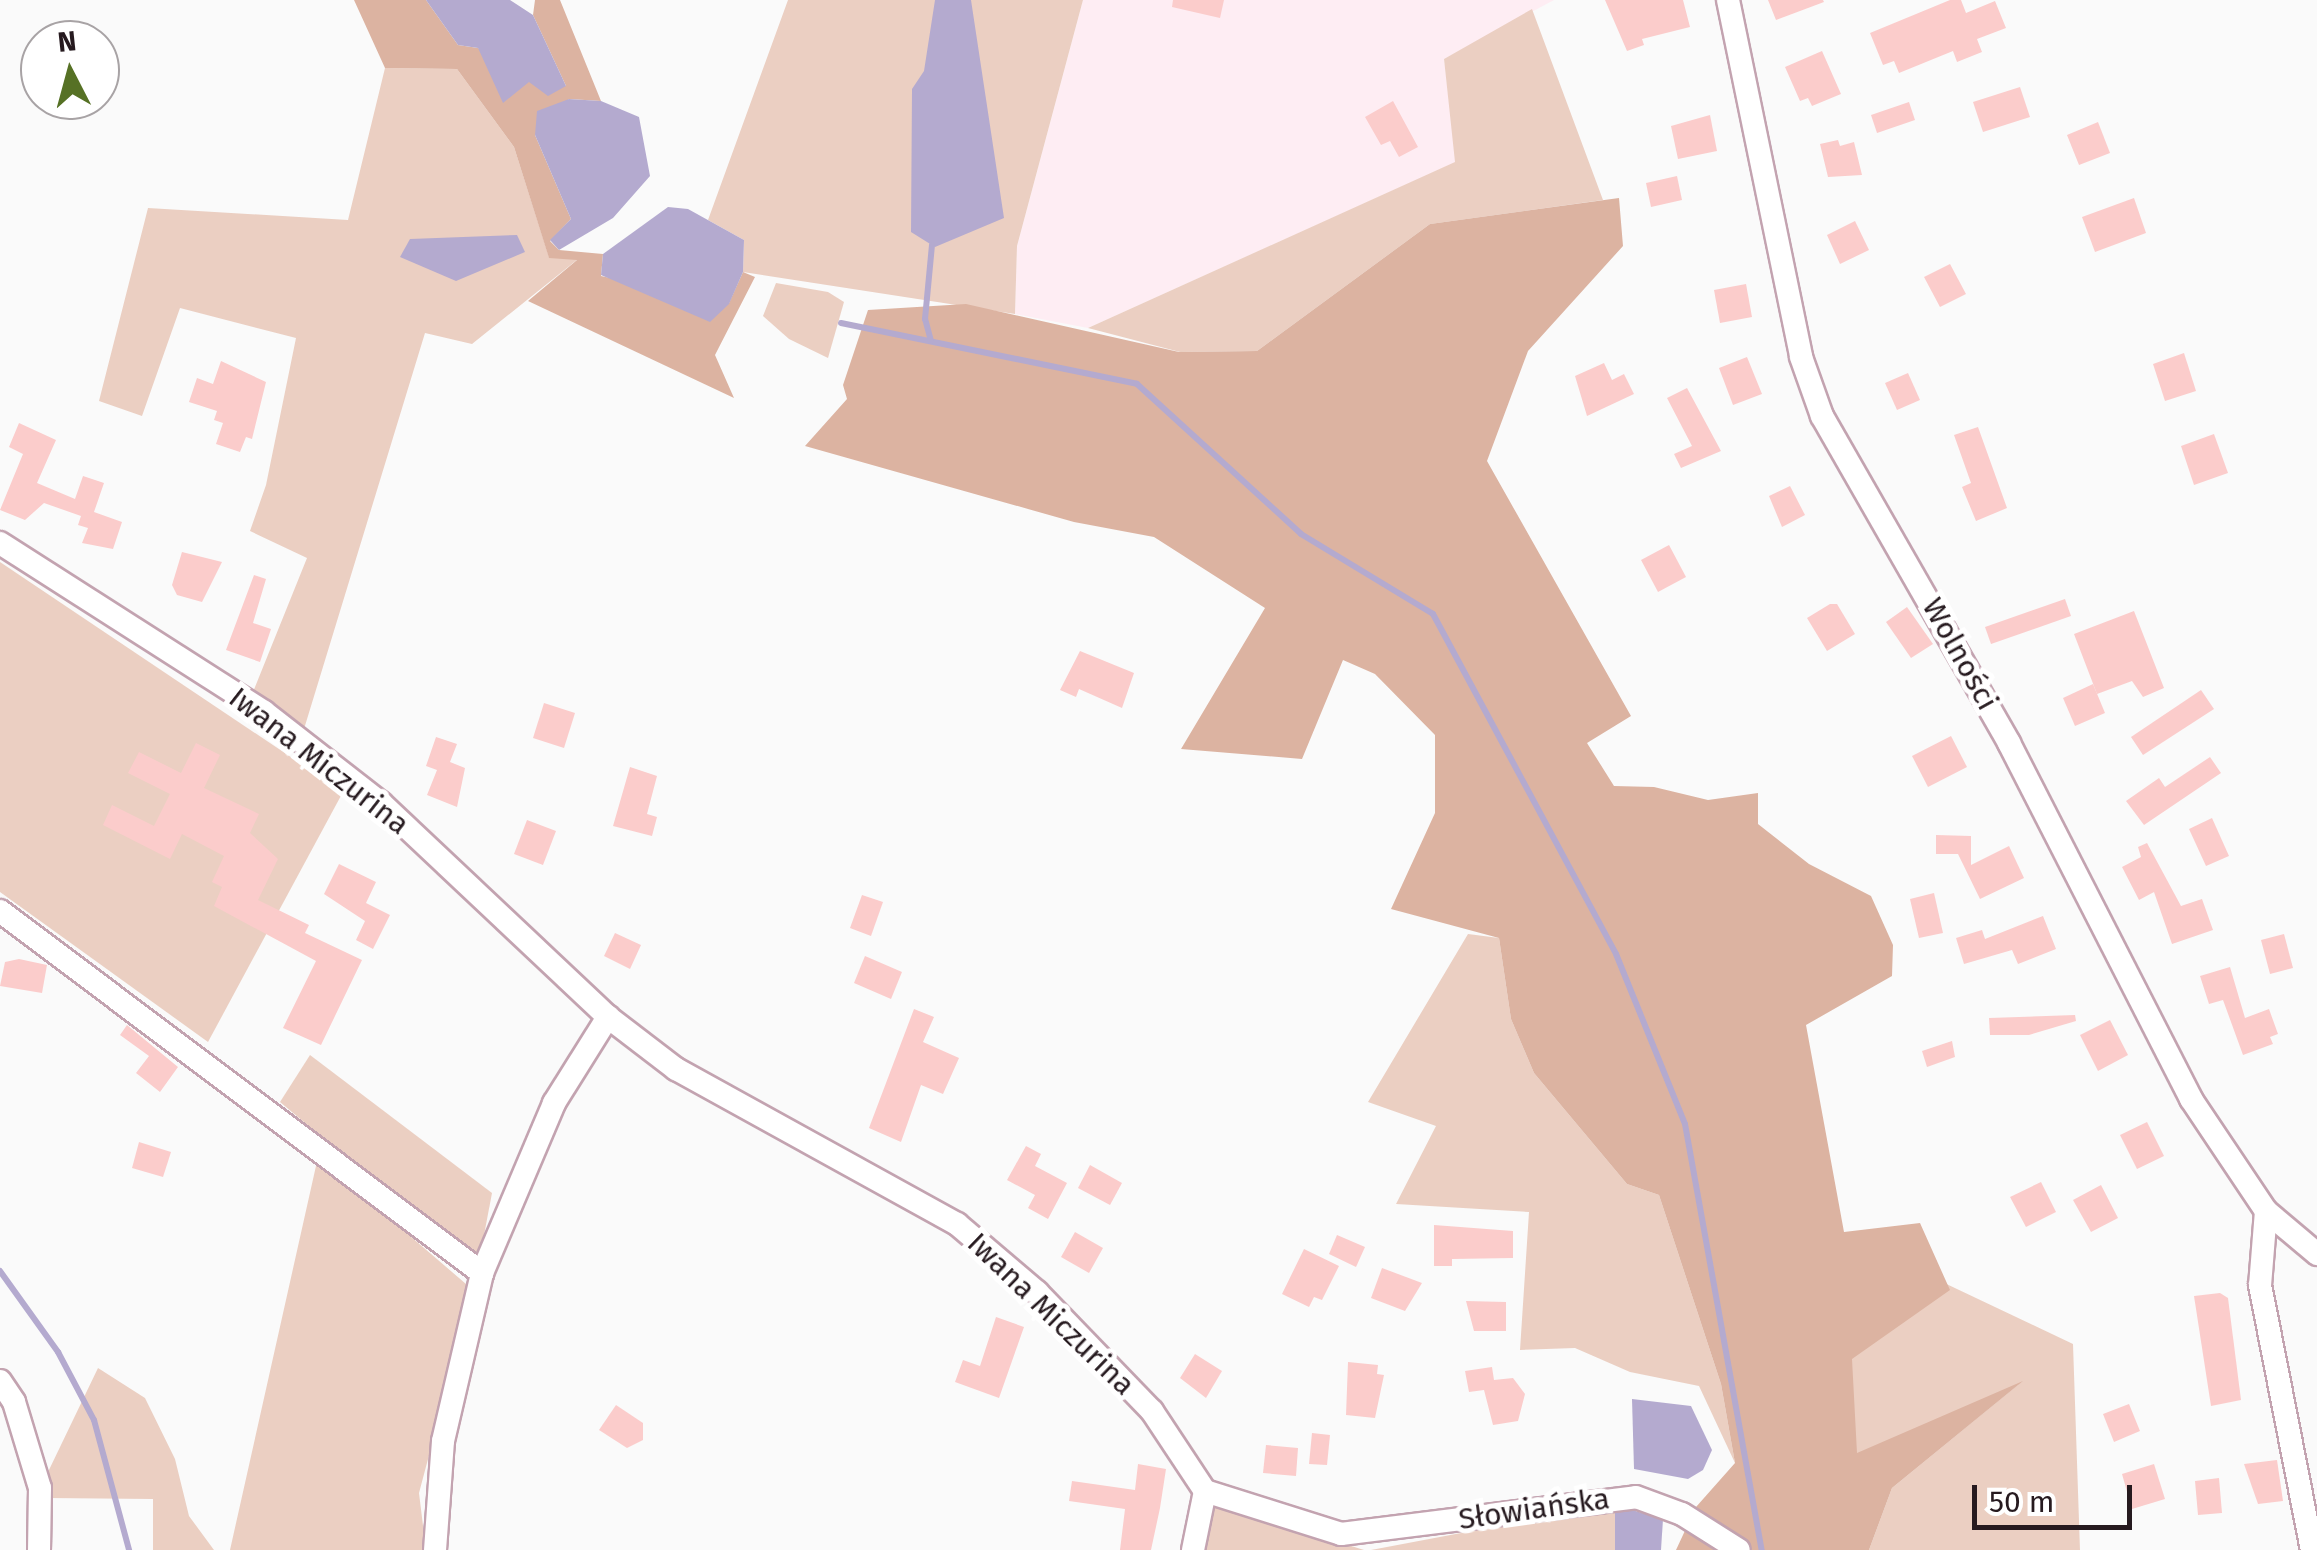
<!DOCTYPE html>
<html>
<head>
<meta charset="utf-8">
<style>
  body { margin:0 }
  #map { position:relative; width:2317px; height:1550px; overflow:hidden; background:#fafafa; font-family:"Fira Sans",sans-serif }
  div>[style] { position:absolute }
  .built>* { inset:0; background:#feedf3 }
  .green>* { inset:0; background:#ebcfc2 }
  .forest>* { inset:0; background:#dcb3a1 }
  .water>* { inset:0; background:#b4aacf }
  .stream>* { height:6px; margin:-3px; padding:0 3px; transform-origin:3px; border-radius:3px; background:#b4aacf }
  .building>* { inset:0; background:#fbcccb }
  .roads { filter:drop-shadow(2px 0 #c3a3b0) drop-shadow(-2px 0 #c3a3b0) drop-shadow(0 2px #c3a3b0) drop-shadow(0 -2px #c3a3b0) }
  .minor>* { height:22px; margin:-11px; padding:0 11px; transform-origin:11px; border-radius:11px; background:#fff }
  span { translate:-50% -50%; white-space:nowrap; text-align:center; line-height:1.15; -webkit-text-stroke:10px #fff; paint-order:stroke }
  .street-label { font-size:30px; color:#261a1f }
  .north { position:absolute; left:20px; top:20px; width:100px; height:100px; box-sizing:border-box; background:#fff; border:2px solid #a8a3a5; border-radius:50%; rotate:354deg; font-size:28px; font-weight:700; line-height:40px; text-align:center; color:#261a1f }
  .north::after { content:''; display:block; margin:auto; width:35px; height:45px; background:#567125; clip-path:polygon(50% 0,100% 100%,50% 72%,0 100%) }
  .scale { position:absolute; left:1972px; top:1485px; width:160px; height:45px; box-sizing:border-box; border:5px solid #261a1f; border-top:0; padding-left:12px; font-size:30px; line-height:35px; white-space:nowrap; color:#261a1f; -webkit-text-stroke:8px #fff; paint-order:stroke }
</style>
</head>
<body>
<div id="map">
  <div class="built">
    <div style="clip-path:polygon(1083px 0,1554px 0,1444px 59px,1456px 162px,1088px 328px,1015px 314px,1017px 246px)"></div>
  </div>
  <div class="green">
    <div style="clip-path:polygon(788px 0,1083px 0,1017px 246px,1015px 314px,743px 272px,744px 240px,708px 220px)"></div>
    <div style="clip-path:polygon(1532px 9px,1603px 200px,1430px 224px,1257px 351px,1180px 352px,1088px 328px,1455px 162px,1444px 59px)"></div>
    <div style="clip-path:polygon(385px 68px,457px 69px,514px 147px,549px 257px,578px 259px,472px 344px,425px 333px,304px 729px,253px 692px,307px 558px,250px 531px,266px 485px,296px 338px,180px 308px,142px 416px,99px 401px,148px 208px,348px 220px)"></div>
    <div style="clip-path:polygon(776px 283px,828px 292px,844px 302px,828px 358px,789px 339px,763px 316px)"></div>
    <div style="clip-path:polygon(0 562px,343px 792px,208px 1042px,0 892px)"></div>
    <div style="clip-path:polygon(1468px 934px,1499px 938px,1511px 1019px,1534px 1073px,1627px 1184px,1659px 1195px,1721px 1384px,1735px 1463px,1699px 1386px,1630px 1372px,1575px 1348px,1520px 1350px,1529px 1212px,1396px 1204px,1436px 1126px,1368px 1102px)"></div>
    <div style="clip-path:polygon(310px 1055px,492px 1193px,481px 1251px,464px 1256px,280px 1102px)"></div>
    <div style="clip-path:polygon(318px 1157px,466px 1284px,471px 1297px,419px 1493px,426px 1550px,230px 1550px)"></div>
    <div style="clip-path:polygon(1938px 1280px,2073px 1344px,2080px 1550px,1869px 1550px,1892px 1488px,2019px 1384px,1847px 1461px,1836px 1352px)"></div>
    <div style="clip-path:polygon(98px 1368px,145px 1398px,175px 1459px,189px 1516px,214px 1550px,153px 1550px,153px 1499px,47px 1498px,48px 1472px)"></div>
    <div style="clip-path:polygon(1211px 1502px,1364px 1550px,1201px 1550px)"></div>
    <div style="clip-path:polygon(1604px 1506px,1615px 1513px,1615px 1550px,1371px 1550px)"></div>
  </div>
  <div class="forest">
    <div style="clip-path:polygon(354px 0,426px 0,458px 45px,478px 48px,530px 82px,566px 86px,533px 15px,535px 0,560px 0,601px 101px,569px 99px,535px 135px,571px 219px,550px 241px,559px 250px,603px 254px,601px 276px,729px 303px,743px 272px,755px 277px,715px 355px,734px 398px,528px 301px,577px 260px,549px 258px,514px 147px,457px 69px,385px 68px)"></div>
    <div style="clip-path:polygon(1619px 198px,1623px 246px,1528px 351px,1487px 461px,1631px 716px,1587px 743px,1614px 786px,1654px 787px,1708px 800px,1758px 793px,1758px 824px,1809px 864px,1871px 896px,1893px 945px,1892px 976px,1806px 1025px,1844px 1232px,1920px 1223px,1950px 1290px,1852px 1359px,1857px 1453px,2023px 1381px,1892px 1488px,1869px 1550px,1676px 1550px,1696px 1507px,1735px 1463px,1721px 1384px,1659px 1195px,1627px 1184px,1534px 1073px,1511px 1019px,1499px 938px,1391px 909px,1435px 813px,1435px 735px,1375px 674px,1343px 660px,1302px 759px,1181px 749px,1265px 608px,1154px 537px,1074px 522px,805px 446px,847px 399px,843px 385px,868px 310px,966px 304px,1179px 352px,1257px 351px,1430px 224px)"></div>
  </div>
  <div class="water">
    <div style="clip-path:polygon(426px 0,510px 0,533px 15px,566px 86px,548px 96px,529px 82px,503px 103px,478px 48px,458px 45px)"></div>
    <div style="clip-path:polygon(935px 0,971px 0,1004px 218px,935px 247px,911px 232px,912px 89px,924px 71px)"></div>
    <div style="clip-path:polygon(569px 99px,601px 101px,639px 117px,650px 176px,613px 218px,559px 250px,550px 240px,571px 219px,535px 135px,537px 111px)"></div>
    <div style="clip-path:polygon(668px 207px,688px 209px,744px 240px,743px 272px,729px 304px,710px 322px,601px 275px,603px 254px)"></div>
    <div style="clip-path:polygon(517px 235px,525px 252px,456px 281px,400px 257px,410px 239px)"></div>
    <div style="clip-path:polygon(1632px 1399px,1691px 1406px,1712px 1450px,1703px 1470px,1688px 1479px,1634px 1469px)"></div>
    <div style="clip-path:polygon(1632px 1510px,1663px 1519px,1661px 1550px,1615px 1550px,1615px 1513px)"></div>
  </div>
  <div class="stream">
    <div style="left:841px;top:323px;width:302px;rotate:11.6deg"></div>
    <div style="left:1137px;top:384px;width:222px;rotate:42.4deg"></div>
    <div style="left:1301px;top:534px;width:154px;rotate:31.2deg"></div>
    <div style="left:1433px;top:614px;width:386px;rotate:61.7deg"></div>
    <div style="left:1616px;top:954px;width:183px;rotate:67.9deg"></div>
    <div style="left:1685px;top:1124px;width:433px;rotate:79.8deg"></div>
    <div style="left:931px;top:341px;width:23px;rotate:-105deg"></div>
    <div style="left:925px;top:319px;width:74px;rotate:-84.6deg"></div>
    <div style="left:0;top:1271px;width:100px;rotate:54.4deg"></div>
    <div style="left:58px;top:1352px;width:77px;rotate:62.1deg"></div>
    <div style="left:94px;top:1420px;width:135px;rotate:74.9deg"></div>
  </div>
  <div class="building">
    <div style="clip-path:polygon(1173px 0,1224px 0,1220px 18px,1172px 7px)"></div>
    <div style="clip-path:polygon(1605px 0,1683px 0,1690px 27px,1642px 39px,1644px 45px,1627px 51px)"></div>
    <div style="clip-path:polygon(1768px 0,1823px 0,1824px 2px,1776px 20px)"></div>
    <div style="clip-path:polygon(1950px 0,1961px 0,1966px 13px,1995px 1px,2006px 28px,1977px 39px,1982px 52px,1957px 62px,1953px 51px,1899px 73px,1894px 61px,1883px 65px,1870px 33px)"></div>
    <div style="clip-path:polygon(1822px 51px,1841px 94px,1812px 106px,1808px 98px,1800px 101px,1785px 67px)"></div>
    <div style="clip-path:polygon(2020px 87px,2030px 117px,1983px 132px,1973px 102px)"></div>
    <div style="clip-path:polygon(1393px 101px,1418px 147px,1399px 157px,1390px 141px,1381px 145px,1365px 117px)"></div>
    <div style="clip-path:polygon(1909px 102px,1915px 120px,1877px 133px,1871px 115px)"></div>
    <div style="clip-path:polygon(1710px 115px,1717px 151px,1678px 159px,1671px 126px)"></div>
    <div style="clip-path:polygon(2098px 122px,2110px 153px,2079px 165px,2067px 135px)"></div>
    <div style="clip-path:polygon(1838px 140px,1840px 146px,1854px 142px,1862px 175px,1828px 177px,1820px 144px)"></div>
    <div style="clip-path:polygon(1677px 176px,1682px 200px,1651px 207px,1646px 183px)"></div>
    <div style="clip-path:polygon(2134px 198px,2146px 233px,2095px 252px,2082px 217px)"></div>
    <div style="clip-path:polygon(1855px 221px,1869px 250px,1840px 264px,1827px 235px)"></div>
    <div style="clip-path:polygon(1950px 264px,1966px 294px,1940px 307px,1924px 277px)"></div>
    <div style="clip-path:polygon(1746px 284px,1752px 317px,1720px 323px,1714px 290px)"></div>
    <div style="clip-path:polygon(2184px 353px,2196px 391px,2165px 401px,2153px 364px)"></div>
    <div style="clip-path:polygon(1747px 357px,1762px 394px,1733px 405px,1719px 368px)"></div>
    <div style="clip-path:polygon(221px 361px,266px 382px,252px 439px,246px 437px,240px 452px,216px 444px,223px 423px,214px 420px,217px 411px,189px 402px,197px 378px,213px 384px)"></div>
    <div style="clip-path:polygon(1604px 363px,1612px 380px,1624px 374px,1634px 394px,1587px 416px,1575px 376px)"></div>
    <div style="clip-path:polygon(1908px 373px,1920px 400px,1897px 410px,1885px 383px)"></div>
    <div style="clip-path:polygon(1687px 388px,1721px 451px,1681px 468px,1674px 454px,1692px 446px,1667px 398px)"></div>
    <div style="clip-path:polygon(19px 423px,56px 440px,37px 483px,75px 499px,83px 476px,104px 483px,94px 512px,122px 522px,113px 549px,82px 543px,88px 528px,78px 525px,81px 516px,44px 503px,25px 520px,0 510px,23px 454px,9px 447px)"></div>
    <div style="clip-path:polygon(1978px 427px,2007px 508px,1976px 521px,1962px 487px,1971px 483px,1954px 435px)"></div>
    <div style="clip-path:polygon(2214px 434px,2228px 473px,2194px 485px,2181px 446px)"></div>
    <div style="clip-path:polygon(1790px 486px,1805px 515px,1782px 527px,1769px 496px)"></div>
    <div style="clip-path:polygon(1669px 545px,1686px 577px,1658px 592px,1641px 560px)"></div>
    <div style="clip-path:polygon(182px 552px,222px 562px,202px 602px,177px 595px,172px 585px)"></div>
    <div style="clip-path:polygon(254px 575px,266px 579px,253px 623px,271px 629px,260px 662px,226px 650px)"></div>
    <div style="clip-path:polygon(2065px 599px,2071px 616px,1991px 644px,1985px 627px)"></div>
    <div style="clip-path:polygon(1830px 604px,1837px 604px,1855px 634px,1827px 651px,1807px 618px)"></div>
    <div style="clip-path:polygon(1907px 607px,1933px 644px,1911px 658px,1886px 622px)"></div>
    <div style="clip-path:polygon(2134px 611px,2164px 688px,2143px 697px,2132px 681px,2097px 694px,2074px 634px)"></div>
    <div style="clip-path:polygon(1080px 651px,1134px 673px,1122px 708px,1079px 689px,1076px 697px,1060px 690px)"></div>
    <div style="clip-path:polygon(2093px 684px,2105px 713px,2075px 726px,2063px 698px)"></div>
    <div style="clip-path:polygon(2201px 690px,2214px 709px,2143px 755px,2131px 737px)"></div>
    <div style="clip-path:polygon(544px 703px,575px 713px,564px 748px,533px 738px)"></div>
    <div style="clip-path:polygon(1951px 736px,1967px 767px,1928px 787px,1912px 756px)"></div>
    <div style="clip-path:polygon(436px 737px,457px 744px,450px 762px,465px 768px,457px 807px,427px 795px,437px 770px,426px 766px)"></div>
    <div style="clip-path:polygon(196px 743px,220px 755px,204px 788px,259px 814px,250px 833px,278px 859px,258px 900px,309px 925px,305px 933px,362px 960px,321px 1045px,283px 1028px,316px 961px,214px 906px,222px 887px,212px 882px,224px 856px,182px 834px,170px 859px,103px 825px,112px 805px,154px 826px,170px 794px,128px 773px,139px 752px,181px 773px)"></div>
    <div style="clip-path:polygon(2210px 757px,2221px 773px,2144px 825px,2126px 801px,2159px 778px,2165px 787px)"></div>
    <div style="clip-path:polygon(630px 767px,657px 776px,647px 814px,657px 817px,652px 836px,613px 826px)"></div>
    <div style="clip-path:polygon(2212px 818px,2229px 856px,2206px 866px,2189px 829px)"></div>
    <div style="clip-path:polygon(527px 820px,556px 831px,543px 865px,514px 854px)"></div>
    <div style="clip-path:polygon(1936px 835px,1971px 836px,1971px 865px,2009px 846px,2024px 878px,1980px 899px,1958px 854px,1936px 854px)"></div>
    <div style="clip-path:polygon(2147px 843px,2181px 906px,2202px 899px,2213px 930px,2172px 944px,2154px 892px,2139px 900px,2122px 867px,2141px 857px,2138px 847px)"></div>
    <div style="clip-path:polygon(339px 864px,376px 882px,366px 903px,390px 915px,373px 949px,356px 940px,365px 921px,324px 894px)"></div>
    <div style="clip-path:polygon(1934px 893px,1943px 933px,1919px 938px,1910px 899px)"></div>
    <div style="clip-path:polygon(862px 895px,883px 902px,871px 936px,850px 928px)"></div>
    <div style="clip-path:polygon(2043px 916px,2056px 949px,2018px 964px,2012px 950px,1964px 964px,1956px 938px,1982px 930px,1985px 939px)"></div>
    <div style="clip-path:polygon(615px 933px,641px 945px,630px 969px,604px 956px)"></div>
    <div style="clip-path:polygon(2284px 934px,2293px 968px,2270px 974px,2261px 940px)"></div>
    <div style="clip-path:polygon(865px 956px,902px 972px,891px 999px,854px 983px)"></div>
    <div style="clip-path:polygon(19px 959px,47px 965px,42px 993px,0 986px,5px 962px)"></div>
    <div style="clip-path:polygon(2230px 967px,2245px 1018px,2269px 1009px,2278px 1034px,2270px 1037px,2273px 1044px,2243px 1055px,2223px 1000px,2209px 1004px,2200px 976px)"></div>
    <div style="clip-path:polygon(914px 1009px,934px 1017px,923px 1042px,959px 1058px,943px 1094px,921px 1085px,901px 1142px,869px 1128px)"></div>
    <div style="clip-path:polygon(2075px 1015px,2076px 1021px,2029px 1035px,1990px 1035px,1989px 1018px)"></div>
    <div style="clip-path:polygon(2110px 1020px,2128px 1055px,2098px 1071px,2080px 1035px)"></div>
    <div style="clip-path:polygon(127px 1025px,178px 1067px,160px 1092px,136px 1073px,149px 1056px,120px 1035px)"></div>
    <div style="clip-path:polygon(1952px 1041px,1955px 1057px,1927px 1067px,1922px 1051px)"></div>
    <div style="clip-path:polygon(2147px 1122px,2164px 1156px,2137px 1169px,2120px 1135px)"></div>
    <div style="clip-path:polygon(139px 1142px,171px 1152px,163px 1177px,132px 1168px)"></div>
    <div style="clip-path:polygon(1026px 1146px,1041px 1154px,1035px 1166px,1067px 1183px,1048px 1219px,1028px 1208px,1035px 1195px,1007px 1180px)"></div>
    <div style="clip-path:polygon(1090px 1165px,1122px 1183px,1110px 1205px,1078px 1188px)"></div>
    <div style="clip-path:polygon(2041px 1182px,2056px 1212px,2026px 1227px,2010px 1197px)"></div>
    <div style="clip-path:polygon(2101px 1185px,2118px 1218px,2091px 1232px,2073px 1200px)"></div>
    <div style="clip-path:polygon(1434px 1225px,1513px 1231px,1513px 1258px,1452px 1259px,1452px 1266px,1434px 1266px)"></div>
    <div style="clip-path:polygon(1075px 1232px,1103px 1248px,1089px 1273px,1061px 1257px)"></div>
    <div style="clip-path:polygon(1337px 1235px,1365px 1247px,1356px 1267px,1329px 1254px)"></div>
    <div style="clip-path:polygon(1304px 1249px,1339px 1266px,1322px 1300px,1314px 1297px,1309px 1307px,1282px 1294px)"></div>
    <div style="clip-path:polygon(1382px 1268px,1422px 1283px,1405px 1311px,1371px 1298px)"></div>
    <div style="clip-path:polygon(2220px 1293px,2228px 1298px,2241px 1400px,2211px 1406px,2194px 1296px)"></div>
    <div style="clip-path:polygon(1466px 1301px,1506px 1302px,1506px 1331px,1474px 1331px)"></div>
    <div style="clip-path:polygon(996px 1317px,1024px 1327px,999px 1398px,955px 1382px,963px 1360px,980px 1366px)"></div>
    <div style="clip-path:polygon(1195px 1354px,1222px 1371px,1206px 1398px,1180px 1378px)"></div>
    <div style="clip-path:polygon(1348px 1362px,1378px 1365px,1377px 1374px,1384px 1375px,1375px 1418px,1346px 1415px)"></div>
    <div style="clip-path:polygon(1492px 1367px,1494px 1380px,1513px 1378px,1525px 1394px,1518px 1421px,1493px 1425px,1484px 1390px,1469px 1392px,1465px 1371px)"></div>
    <div style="clip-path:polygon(2129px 1404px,2140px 1431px,2114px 1442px,2103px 1414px)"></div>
    <div style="clip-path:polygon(616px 1405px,643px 1423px,643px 1440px,627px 1448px,599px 1430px)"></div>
    <div style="clip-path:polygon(1312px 1433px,1330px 1435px,1327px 1465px,1309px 1464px)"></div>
    <div style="clip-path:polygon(1266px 1445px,1298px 1448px,1296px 1476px,1263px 1473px)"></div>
    <div style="clip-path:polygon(2277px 1460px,2283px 1501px,2258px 1504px,2244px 1464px)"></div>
    <div style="clip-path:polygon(1138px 1464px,1166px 1469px,1160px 1508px,1151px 1550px,1120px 1550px,1125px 1509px,1069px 1501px,1072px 1481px,1135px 1490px)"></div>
    <div style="clip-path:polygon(2154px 1464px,2165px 1499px,2132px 1509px,2122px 1474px)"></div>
    <div style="clip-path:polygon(2219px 1478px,2222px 1513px,2198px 1515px,2195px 1481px)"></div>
  </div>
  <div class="roads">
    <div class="minor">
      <div style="left:1728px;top:0;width:364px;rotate:78.4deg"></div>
      <div style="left:1801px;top:357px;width:63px;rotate:70.4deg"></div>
      <div style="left:1822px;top:416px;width:377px;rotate:60.2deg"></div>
      <div style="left:2009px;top:743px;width:400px;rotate:62.9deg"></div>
      <div style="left:2191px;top:1099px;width:135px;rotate:56.2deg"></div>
      <div style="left:2266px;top:1211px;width:67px;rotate:40.1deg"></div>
      <div style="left:0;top:543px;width:313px;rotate:32.6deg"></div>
      <div style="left:264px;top:712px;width:148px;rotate:37.9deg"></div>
      <div style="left:381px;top:803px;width:312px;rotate:43.3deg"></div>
      <div style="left:608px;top:1017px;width:86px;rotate:37.4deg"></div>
      <div style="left:676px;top:1069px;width:321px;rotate:28.9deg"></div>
      <div style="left:957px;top:1224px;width:105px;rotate:40.4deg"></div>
      <div style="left:1037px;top:1292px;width:165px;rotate:46deg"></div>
      <div style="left:1152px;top:1411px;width:96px;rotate:56.5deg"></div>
      <div style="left:0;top:911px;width:603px;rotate:36.91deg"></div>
      <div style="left:2266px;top:1211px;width:74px;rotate:94.6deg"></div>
      <div style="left:2260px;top:1285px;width:270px;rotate:78.9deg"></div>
      <div style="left:0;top:1381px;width:25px;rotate:56deg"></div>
      <div style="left:14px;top:1402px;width:90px;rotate:73.2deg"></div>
      <div style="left:40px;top:1488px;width:62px;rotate:90.9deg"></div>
      <div style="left:1205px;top:1491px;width:143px;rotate:17.5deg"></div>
      <div style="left:1341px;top:1534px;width:297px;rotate:-7.1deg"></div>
      <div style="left:1636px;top:1497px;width:49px;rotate:20.3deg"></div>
      <div style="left:1682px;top:1514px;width:67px;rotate:32.3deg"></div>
      <div style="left:435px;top:1550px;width:109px;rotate:-85.8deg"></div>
      <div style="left:443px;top:1441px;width:172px;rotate:-76.9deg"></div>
      <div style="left:482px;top:1273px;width:185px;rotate:-67deg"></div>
      <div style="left:554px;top:1103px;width:102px;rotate:-57.9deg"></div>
      <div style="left:1193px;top:1550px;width:60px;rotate:-78.5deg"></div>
    </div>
  </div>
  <div class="street-label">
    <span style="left:1960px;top:654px;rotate:61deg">Wolności</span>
    <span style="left:319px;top:761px;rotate:38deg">Iwana Miczurina</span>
    <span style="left:1051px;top:1314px;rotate:44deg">Iwana Miczurina</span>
    <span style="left:1534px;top:1509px;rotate:-8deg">Słowiańska</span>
  </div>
  <div class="north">N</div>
  <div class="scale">50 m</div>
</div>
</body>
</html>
